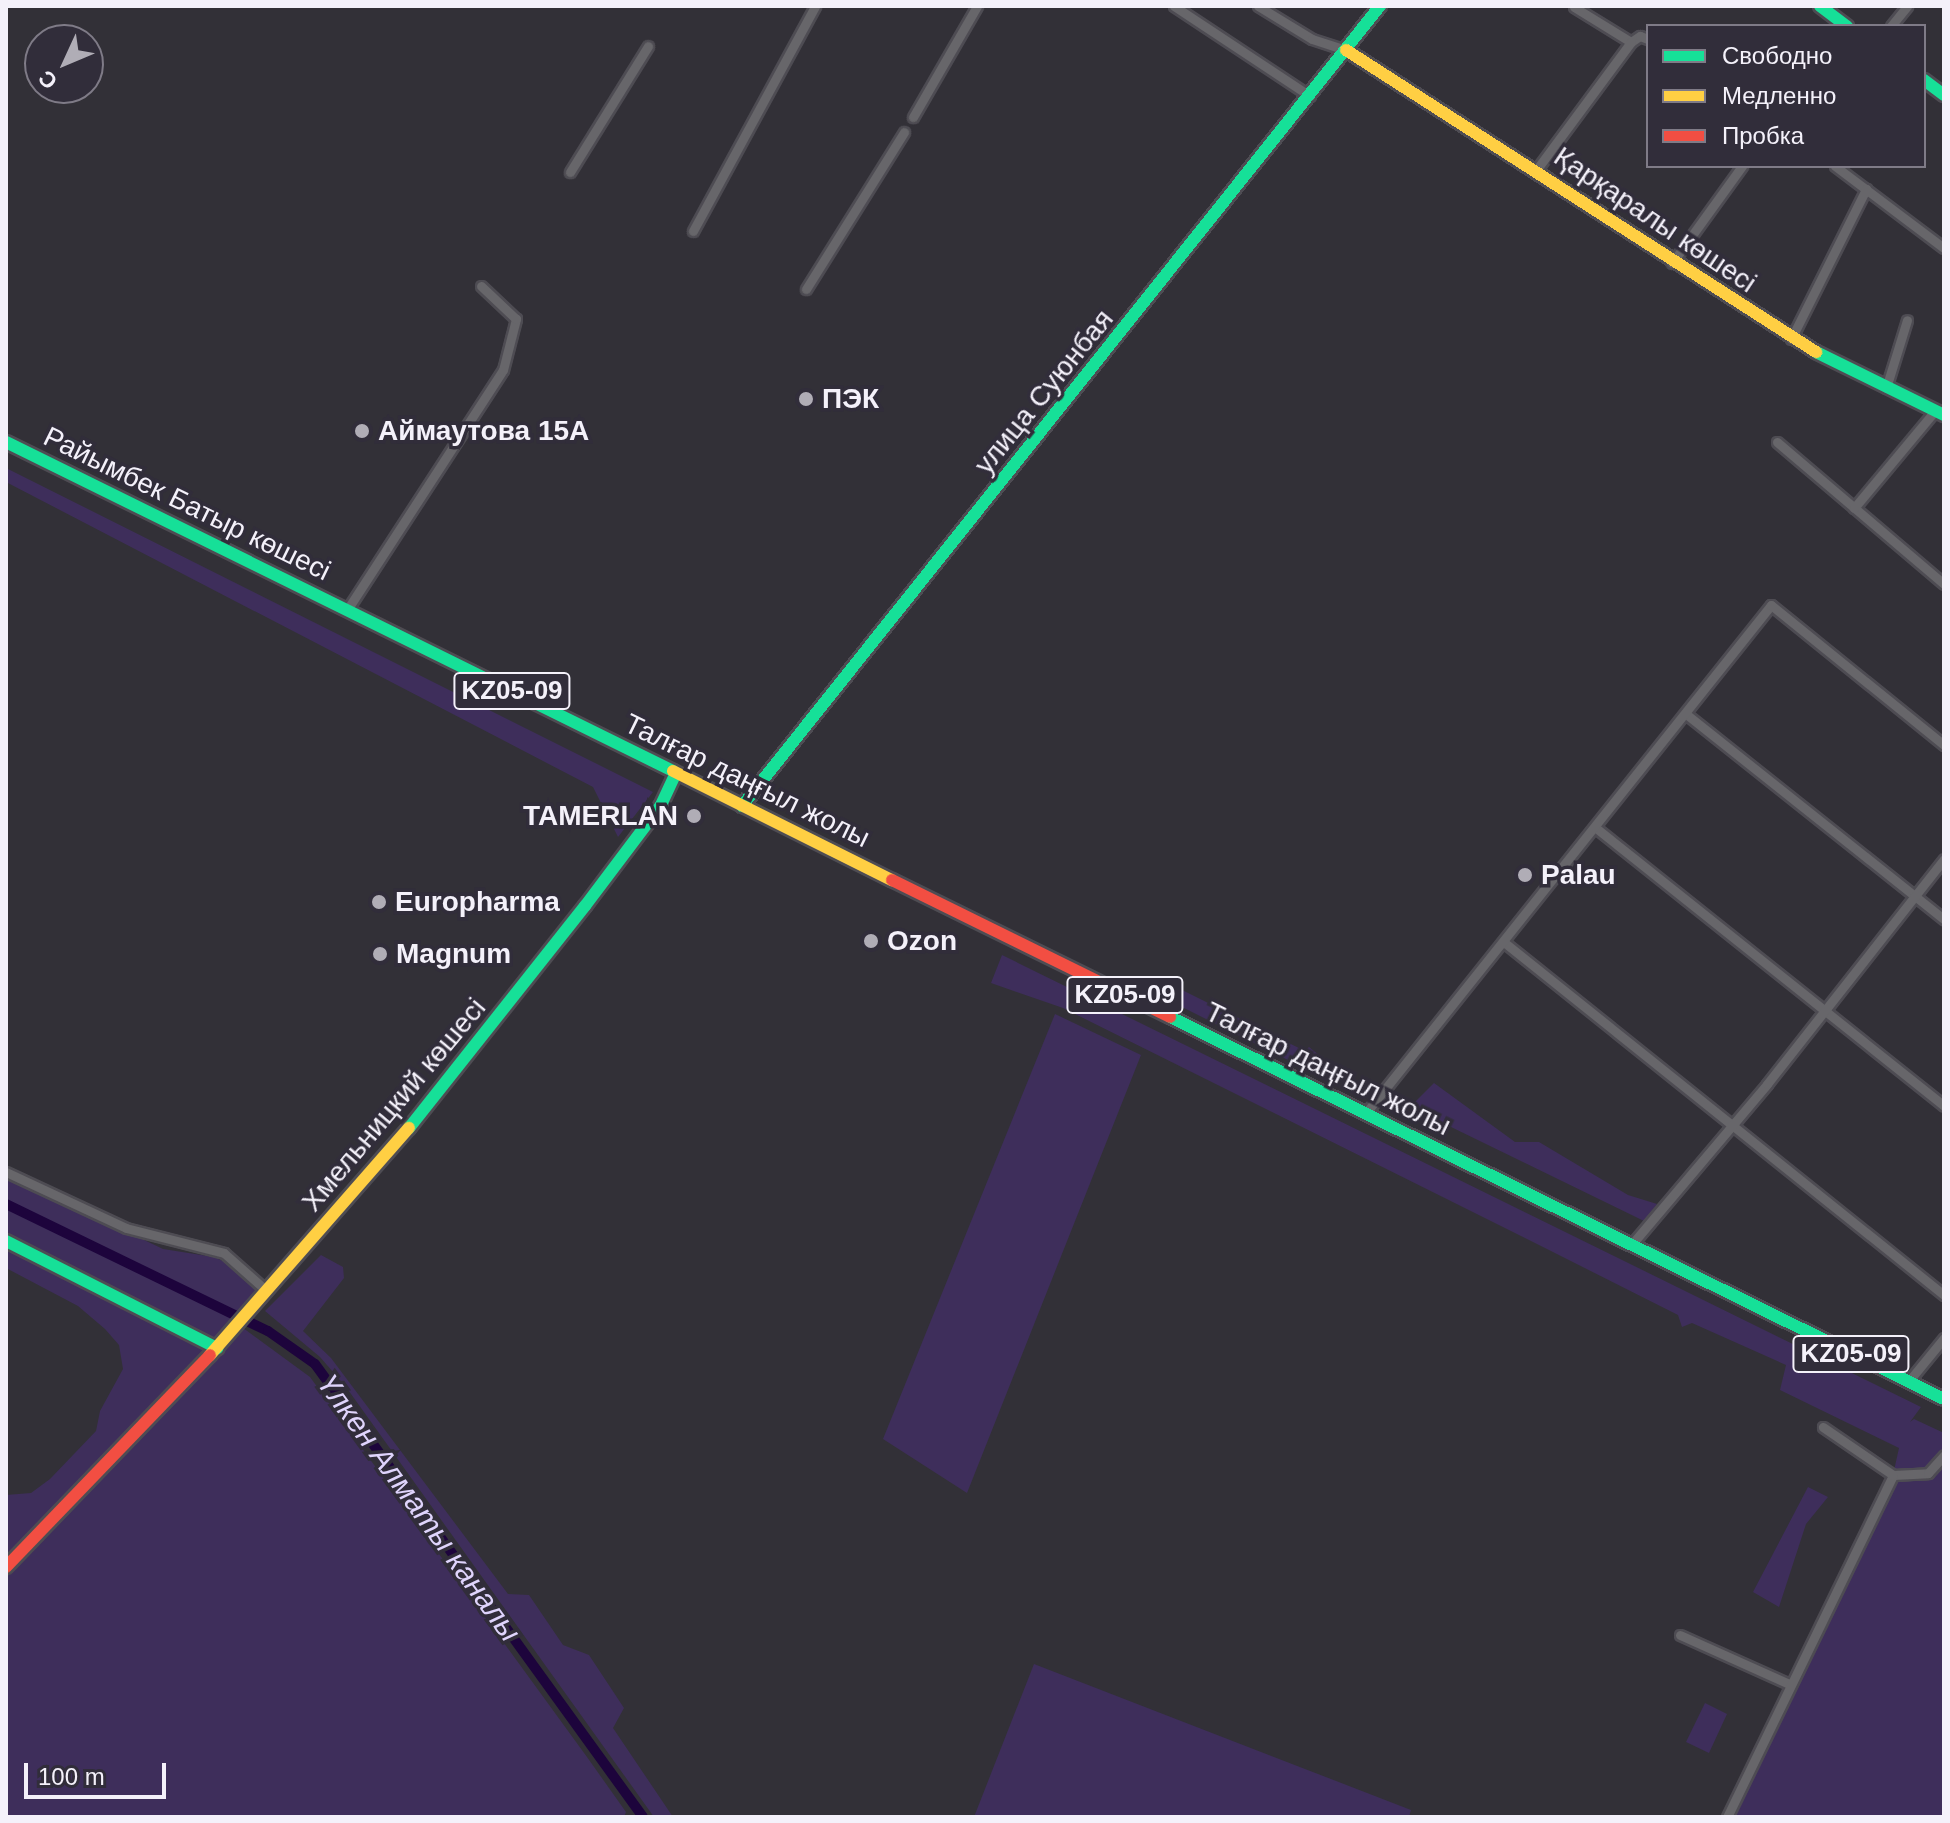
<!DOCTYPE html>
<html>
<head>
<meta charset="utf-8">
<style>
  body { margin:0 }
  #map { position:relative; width:1950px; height:1823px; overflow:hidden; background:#323037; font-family:Helvetica,sans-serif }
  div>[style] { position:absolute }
  .green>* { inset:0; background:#3e2e5b }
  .canal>* { height:10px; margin:-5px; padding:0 5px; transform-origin:5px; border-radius:5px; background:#1d043c }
  .roads { filter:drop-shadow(2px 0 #4e4c53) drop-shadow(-2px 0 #4e4c53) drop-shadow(0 2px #4e4c53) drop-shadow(0 -2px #4e4c53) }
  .street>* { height:9px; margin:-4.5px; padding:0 4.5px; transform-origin:4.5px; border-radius:4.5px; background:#67666a }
  .fast>* { height:12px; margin:-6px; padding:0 6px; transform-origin:6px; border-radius:6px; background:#16e098 }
  .slow>* { height:12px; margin:-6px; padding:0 6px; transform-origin:6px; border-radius:6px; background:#ffcf43 }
  .jam>* { height:12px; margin:-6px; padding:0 6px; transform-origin:6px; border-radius:6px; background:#f24e42 }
  .dots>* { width:22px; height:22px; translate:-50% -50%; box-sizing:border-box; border:4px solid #312d3a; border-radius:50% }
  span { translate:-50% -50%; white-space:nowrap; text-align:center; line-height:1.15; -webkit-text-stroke:7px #312d3a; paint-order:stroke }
  .shield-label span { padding:2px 6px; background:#312d3a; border:2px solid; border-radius:6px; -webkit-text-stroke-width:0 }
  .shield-label { font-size:26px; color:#f4f1fa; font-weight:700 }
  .street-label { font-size:28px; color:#f4f1fa }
  .poi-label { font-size:28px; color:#f4f1fa; font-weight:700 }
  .left { translate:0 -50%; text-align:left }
  .right { translate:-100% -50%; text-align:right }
  .water-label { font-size:30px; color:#dfd4fc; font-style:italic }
  .frame { position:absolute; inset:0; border:8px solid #f4f1fa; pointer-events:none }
  .legend { position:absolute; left:1646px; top:24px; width:280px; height:144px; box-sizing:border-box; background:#312d3a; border:2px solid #7f7b87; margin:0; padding:10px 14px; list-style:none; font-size:24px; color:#f4f1fa }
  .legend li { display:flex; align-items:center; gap:16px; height:40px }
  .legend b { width:40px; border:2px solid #7f7b87 }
  .north { position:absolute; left:24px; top:24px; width:80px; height:80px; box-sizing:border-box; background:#312d3a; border:2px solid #7f7b87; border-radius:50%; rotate:226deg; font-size:22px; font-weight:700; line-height:32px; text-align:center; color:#f4f1fa }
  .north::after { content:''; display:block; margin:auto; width:28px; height:36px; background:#b0adb6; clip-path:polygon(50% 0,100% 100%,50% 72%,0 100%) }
  .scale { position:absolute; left:24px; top:1763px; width:142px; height:36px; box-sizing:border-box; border:4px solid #f4f1fa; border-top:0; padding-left:10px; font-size:24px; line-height:28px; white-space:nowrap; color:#f4f1fa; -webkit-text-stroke:6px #312d3a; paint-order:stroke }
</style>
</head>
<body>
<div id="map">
  <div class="green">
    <div style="clip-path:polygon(6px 468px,653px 792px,618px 837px,593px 787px,6px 482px)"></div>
    <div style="clip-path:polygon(1002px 955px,1921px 1407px,1910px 1422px,1914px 1419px,1944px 1433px,1944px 1817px,1727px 1817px,1893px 1475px,1899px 1448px,1780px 1390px,1786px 1365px,1692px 1323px,1682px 1327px,1678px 1315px,1545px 1248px,1063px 1008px,991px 983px)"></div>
    <div style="clip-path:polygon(1170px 984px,1305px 1051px,1309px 1047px,1345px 1076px,1338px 1085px,1162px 997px)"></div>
    <div style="clip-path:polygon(1055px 1014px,1141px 1055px,967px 1493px,883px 1439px)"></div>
    <div style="clip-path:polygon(1434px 1083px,1515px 1142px,1539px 1142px,1628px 1195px,1657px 1204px,1644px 1221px,1410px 1107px)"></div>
    <div style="clip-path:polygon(6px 1174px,163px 1249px,214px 1257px,234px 1266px,260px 1292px,235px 1322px,310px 1377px,587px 1757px,626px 1812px,624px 1817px,6px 1817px,6px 1495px,31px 1493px,50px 1479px,96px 1431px,100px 1411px,123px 1369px,119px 1345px,105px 1329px,78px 1306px,6px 1268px)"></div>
    <div style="clip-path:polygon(321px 1255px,343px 1267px,344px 1278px,303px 1331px,331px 1358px,508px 1594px,529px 1595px,563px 1645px,589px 1655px,624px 1708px,613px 1728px,673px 1817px,654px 1817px,346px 1387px,320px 1357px,265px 1311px)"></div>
    <div style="clip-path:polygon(1808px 1487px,1828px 1497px,1806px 1524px,1779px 1607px,1753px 1592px)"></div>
    <div style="clip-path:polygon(1034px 1664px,1411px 1810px,1409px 1817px,974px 1817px)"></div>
    <div style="clip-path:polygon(1705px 1703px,1727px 1714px,1709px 1753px,1686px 1742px)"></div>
  </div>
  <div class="canal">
    <div style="left:6px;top:1204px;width:291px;rotate:25.9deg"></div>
    <div style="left:268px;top:1331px;width:57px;rotate:35.1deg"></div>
    <div style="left:315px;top:1364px;width:559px;rotate:54.09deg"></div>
  </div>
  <div class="roads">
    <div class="street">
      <div style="left:1174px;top:6px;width:163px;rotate:33.5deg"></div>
      <div style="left:1258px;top:6px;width:63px;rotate:31.4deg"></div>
      <div style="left:1312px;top:39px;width:36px;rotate:18deg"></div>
      <div style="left:1574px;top:7px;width:67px;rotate:31.6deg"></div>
      <div style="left:1631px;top:42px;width:11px;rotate:-34deg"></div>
      <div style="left:1640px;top:36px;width:9px;rotate:21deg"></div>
      <div style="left:1891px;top:26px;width:26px;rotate:-51deg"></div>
      <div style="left:913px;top:117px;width:128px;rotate:-60deg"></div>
      <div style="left:1835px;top:166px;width:136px;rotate:37deg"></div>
      <div style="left:1537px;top:169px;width:158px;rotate:-53.5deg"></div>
      <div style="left:570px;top:172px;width:148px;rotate:-58.2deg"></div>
      <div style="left:693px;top:231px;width:256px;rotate:-61.5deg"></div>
      <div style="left:1672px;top:263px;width:120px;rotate:-54.2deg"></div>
      <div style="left:806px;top:289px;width:185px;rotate:-58deg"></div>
      <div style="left:1791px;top:339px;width:168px;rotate:-63.4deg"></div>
      <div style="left:1886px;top:388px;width:71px;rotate:-72.8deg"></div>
      <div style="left:1777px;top:442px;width:219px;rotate:40.4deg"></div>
      <div style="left:1854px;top:508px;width:125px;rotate:-50.2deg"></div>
      <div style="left:347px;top:610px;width:286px;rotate:-57deg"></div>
      <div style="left:503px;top:370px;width:53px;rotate:-75.7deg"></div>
      <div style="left:516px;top:319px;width:48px;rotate:-136.7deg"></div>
      <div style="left:1686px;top:714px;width:330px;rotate:38.5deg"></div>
      <div style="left:1596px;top:828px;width:445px;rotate:38.6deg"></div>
      <div style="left:1505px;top:943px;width:563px;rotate:38.72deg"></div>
      <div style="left:1365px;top:1114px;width:651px;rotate:-51.42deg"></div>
      <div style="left:1771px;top:605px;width:223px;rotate:39deg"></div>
      <div style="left:6px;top:1172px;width:132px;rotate:25deg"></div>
      <div style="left:126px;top:1228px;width:101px;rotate:14.3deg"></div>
      <div style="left:224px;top:1253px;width:57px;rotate:41.5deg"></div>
      <div style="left:1632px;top:1244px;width:209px;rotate:-49.8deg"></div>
      <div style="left:1767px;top:1084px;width:286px;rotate:-51.8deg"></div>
      <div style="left:1908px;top:1382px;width:57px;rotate:-50.7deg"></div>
      <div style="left:1893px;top:1475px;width:35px;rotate:-3deg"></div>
      <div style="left:1928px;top:1473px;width:24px;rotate:-48deg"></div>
      <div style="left:1680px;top:1635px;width:120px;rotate:24.2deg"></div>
      <div style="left:1727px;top:1817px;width:380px;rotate:-64.1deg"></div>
      <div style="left:1893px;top:1475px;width:85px;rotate:-145.6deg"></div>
    </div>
    <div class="fast">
      <div style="left:1820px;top:6px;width:34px;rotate:37deg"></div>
      <div style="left:1924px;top:80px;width:25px;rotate:37deg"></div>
      <div style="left:1816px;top:352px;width:143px;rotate:26.2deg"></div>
      <div style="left:6px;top:442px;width:744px;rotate:26.25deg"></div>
      <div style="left:742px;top:806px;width:1023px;rotate:-51.43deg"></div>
      <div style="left:1170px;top:1017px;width:863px;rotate:26.27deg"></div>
      <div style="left:409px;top:1128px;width:283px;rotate:-51.6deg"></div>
      <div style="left:585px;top:906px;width:126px;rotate:-53deg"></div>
      <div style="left:661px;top:805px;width:35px;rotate:-65deg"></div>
      <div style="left:6px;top:1241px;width:237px;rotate:26.9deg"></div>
    </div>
    <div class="slow">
      <div style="left:1346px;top:50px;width:559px;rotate:32.72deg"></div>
      <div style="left:673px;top:771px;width:245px;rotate:26.5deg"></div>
      <div style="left:210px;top:1355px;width:302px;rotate:-48.8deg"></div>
    </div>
    <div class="jam">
      <div style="left:892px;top:880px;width:310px;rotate:26.2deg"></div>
      <div style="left:6px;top:1567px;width:294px;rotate:-46.1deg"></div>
    </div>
  </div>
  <div class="dots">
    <div style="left:806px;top:399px;background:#b0adb6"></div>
    <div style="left:362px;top:431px;background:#b0adb6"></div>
    <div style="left:694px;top:816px;background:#b0adb6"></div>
    <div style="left:1525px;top:875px;background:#b0adb6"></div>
    <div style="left:379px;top:902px;background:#b0adb6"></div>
    <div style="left:871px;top:941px;background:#b0adb6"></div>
    <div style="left:380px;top:954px;background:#b0adb6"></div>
  </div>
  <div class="shield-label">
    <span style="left:512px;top:691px">KZ05-09</span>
    <span style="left:1125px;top:995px">KZ05-09</span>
    <span style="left:1851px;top:1354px">KZ05-09</span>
  </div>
  <div class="street-label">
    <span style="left:1655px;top:220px;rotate:34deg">Қарқаралы көшесі</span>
    <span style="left:1044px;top:392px;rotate:-51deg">улица Суюнбая</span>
    <span style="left:187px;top:504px;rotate:26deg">Райымбек Батыр көшесі</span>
    <span style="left:747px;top:781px;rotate:26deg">Талғар даңғыл жолы</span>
    <span style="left:1328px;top:1069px;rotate:26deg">Талғар даңғыл жолы</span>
    <span style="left:394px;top:1105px;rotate:-50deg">Хмельницкий көшесі</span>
  </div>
  <div class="poi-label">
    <span class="left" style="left:822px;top:399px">ПЭК</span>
    <span class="left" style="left:378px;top:431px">Аймаутова 15А</span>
    <span class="right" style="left:678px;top:816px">TAMERLAN</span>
    <span class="left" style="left:1541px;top:875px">Palau</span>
    <span class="left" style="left:395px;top:902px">Europharma</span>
    <span class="left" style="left:887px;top:941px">Ozon</span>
    <span class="left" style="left:396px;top:954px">Magnum</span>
  </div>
  <div class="water-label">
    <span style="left:419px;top:1508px;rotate:54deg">Үлкен Алматы каналы</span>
  </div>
  <div class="frame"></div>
  <ul class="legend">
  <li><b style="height:10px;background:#16e098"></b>Свободно</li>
  <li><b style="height:10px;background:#ffcf43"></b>Медленно</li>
  <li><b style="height:10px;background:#f24e42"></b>Пробка</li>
  </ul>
  <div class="north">С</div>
  <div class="scale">100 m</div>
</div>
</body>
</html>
